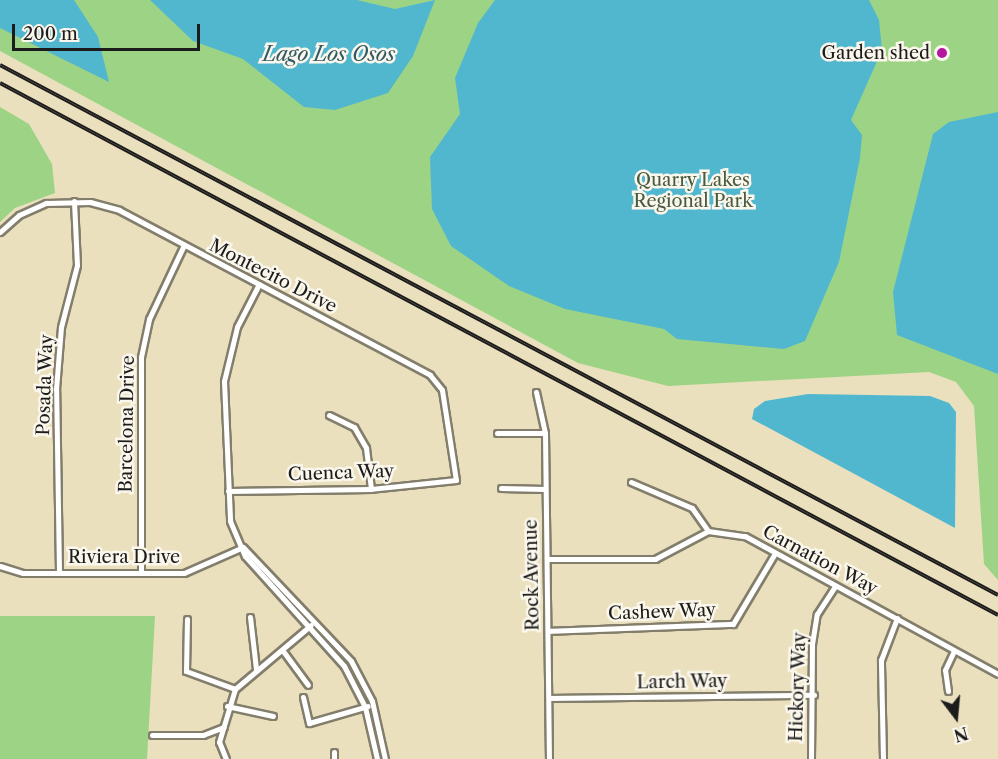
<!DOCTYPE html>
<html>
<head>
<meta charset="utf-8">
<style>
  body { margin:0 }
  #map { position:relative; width:998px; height:759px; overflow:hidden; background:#eae0bd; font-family:"Libre Caslon Text",serif }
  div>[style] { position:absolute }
  .green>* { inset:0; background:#9dd385 }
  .water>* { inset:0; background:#51b7cf }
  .roads { filter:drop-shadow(2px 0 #837e6c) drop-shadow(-2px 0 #837e6c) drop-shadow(0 2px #837e6c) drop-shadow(0 -2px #837e6c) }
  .street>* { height:5px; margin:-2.5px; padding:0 2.5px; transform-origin:2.5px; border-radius:2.5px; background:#fff }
  .rail>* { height:4px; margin-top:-2px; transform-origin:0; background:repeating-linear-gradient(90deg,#fbf7ec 0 4.5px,#1c1c1c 0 9px); box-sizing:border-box; border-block:2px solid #1c1c1c }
  .dots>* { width:16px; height:16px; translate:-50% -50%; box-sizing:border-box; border:3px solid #fbf7ec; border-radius:50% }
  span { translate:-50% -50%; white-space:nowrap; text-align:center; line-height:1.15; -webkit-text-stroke:5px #fbf7ec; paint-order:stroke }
  .poi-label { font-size:18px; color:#1c1c1c }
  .right { translate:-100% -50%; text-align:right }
  .park-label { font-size:18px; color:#495c41 }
  .street-label { font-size:18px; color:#1c1c1c }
  .water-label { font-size:20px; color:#315a64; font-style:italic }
  .north { position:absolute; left:926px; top:687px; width:60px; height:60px; -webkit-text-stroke:4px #fbf7ec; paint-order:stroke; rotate:164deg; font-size:16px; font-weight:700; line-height:24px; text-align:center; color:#1c1c1c }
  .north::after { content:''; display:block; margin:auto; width:21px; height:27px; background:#1c1c1c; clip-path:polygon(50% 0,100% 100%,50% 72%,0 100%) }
  .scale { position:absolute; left:12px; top:24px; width:188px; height:27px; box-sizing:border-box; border:3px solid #1c1c1c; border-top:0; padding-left:8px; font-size:18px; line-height:21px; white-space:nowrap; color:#1c1c1c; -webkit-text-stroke:4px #fbf7ec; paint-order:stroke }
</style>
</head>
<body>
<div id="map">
  <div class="green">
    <div style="clip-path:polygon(0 0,998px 0,998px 580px,984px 564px,974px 406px,956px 382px,929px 372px,668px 386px,578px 363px,0 51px)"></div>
    <div style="clip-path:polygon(0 107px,29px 124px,52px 164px,55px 193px,15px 208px,0 222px)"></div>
    <div style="clip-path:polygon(0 616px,155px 616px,147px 759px,0 759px)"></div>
  </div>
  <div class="water">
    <div style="clip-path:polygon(0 0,74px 0,98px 37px,109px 82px,0 28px)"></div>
    <div style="clip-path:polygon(150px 0,357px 0,395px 9px,435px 0,413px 56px,388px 93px,335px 110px,304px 107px,243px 59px,193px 41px)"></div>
    <div style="clip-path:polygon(495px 0,869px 0,879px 20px,882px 50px,851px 120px,862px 135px,860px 158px,839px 262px,805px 341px,784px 349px,677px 339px,664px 329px,565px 309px,509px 286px,451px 246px,432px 209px,430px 157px,460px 114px,455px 78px,478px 23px)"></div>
    <div style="clip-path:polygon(998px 112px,998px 374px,897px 335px,893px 292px,933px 134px,949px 122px)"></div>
    <div style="clip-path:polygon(808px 394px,930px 396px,949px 403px,956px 412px,955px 528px,752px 419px,754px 409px,765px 401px)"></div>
  </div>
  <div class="roads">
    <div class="street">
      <div style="left:0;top:232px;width:25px;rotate:-42deg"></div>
      <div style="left:19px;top:215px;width:30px;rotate:-24deg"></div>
      <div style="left:46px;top:203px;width:44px;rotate:-1.3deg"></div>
      <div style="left:90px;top:202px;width:30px;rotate:15deg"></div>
      <div style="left:119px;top:210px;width:352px;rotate:27.9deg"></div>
      <div style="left:430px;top:375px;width:19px;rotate:51deg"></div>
      <div style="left:442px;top:390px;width:91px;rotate:81.2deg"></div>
      <div style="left:456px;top:480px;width:85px;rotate:174deg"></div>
      <div style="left:371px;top:489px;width:143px;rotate:179.2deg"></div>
      <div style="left:259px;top:284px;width:48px;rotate:117.1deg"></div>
      <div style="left:237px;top:327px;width:56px;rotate:103.5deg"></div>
      <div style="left:224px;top:381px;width:140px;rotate:87.5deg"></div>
      <div style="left:230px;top:521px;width:38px;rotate:67deg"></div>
      <div style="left:245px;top:556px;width:148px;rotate:48deg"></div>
      <div style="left:344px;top:666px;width:46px;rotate:62.9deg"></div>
      <div style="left:365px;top:707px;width:53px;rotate:77deg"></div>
      <div style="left:536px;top:392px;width:42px;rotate:77.6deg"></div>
      <div style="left:545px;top:433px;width:326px;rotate:89.3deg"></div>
      <div style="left:329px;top:415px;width:28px;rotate:26deg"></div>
      <div style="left:354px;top:427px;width:24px;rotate:60deg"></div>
      <div style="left:366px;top:448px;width:41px;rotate:83deg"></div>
      <div style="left:497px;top:433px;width:48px"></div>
      <div style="left:631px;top:482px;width:66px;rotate:23.1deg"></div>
      <div style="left:692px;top:508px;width:28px;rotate:55deg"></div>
      <div style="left:501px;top:488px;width:44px;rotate:1.3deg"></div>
      <div style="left:243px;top:547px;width:157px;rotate:46.5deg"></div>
      <div style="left:351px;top:661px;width:45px;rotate:62.3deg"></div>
      <div style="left:372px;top:701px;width:59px;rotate:77.4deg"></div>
      <div style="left:547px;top:559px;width:108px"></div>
      <div style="left:655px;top:559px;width:60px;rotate:-27.8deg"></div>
      <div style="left:708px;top:531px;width:37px;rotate:8deg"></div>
      <div style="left:745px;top:536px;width:288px;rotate:28.6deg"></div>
      <div style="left:0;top:566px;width:24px;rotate:17deg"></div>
      <div style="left:23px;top:573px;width:161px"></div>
      <div style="left:184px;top:573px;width:64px;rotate:-23.8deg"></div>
      <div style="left:59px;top:572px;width:183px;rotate:-90.9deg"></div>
      <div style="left:56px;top:389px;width:62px;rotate:-85.4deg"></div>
      <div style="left:61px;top:327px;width:64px;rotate:-75.5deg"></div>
      <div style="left:77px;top:265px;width:64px;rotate:-92.7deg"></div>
      <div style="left:141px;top:573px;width:216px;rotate:-90deg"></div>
      <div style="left:141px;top:357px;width:39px;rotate:-78deg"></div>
      <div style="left:149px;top:319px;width:80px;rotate:-64.7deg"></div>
      <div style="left:250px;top:617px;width:52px;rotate:83.4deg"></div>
      <div style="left:187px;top:619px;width:52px;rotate:91.1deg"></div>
      <div style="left:186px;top:671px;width:52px;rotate:20.2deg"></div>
      <div style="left:548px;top:631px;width:185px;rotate:-2.2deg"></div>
      <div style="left:733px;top:624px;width:80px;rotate:-59.3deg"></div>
      <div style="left:283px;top:651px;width:42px;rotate:53.7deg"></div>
      <div style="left:948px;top:691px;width:21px;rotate:-98deg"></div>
      <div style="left:945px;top:670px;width:21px;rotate:-65deg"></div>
      <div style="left:303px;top:697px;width:27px;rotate:77deg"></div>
      <div style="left:309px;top:723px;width:61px;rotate:-16.1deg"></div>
      <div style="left:550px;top:698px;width:264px;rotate:-0.7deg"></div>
      <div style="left:227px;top:706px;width:47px;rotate:12.3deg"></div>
      <div style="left:152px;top:735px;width:51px"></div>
      <div style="left:203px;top:735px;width:22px;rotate:-21deg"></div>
      <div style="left:334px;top:752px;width:7px;rotate:90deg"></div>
      <div style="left:226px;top:759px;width:18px;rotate:-112deg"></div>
      <div style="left:219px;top:742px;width:55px;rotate:-73.2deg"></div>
      <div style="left:235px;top:689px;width:99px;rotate:-40.1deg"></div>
      <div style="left:811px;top:759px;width:115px;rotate:-89.5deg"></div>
      <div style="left:812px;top:644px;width:30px;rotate:-81deg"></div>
      <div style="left:817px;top:614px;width:33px;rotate:-57deg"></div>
      <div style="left:883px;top:759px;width:99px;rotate:-91.2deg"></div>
      <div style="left:881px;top:660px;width:45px;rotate:-69.1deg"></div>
    </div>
  </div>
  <div class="rail">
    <div style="left:0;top:65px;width:1130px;rotate:27.97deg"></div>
    <div style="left:0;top:83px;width:1131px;rotate:28.06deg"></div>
  </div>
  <div class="dots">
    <div style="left:942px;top:53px;background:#b5179e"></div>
  </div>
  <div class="poi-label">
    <span class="right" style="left:930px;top:53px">Garden shed</span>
  </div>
  <div class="park-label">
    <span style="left:693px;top:191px">Quarry Lakes<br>Regional Park</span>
  </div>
  <div class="street-label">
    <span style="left:273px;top:276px;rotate:27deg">Montecito Drive</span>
    <span style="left:45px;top:385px;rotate:-88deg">Posada Way</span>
    <span style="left:127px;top:424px;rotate:-89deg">Barcelona Drive</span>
    <span style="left:341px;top:473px;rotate:-2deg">Cuenca Way</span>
    <span style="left:124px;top:557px">Riviera Drive</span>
    <span style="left:820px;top:560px;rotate:28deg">Carnation Way</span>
    <span style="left:532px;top:575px;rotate:-91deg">Rock Avenue</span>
    <span style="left:662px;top:612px;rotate:-2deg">Cashew Way</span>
    <span style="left:682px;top:682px;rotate:-1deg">Larch Way</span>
    <span style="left:798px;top:687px;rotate:-88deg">Hickory Way</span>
  </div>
  <div class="water-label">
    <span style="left:329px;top:54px">Lago Los Osos</span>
  </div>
  <div class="north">N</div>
  <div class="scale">200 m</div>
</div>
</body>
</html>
